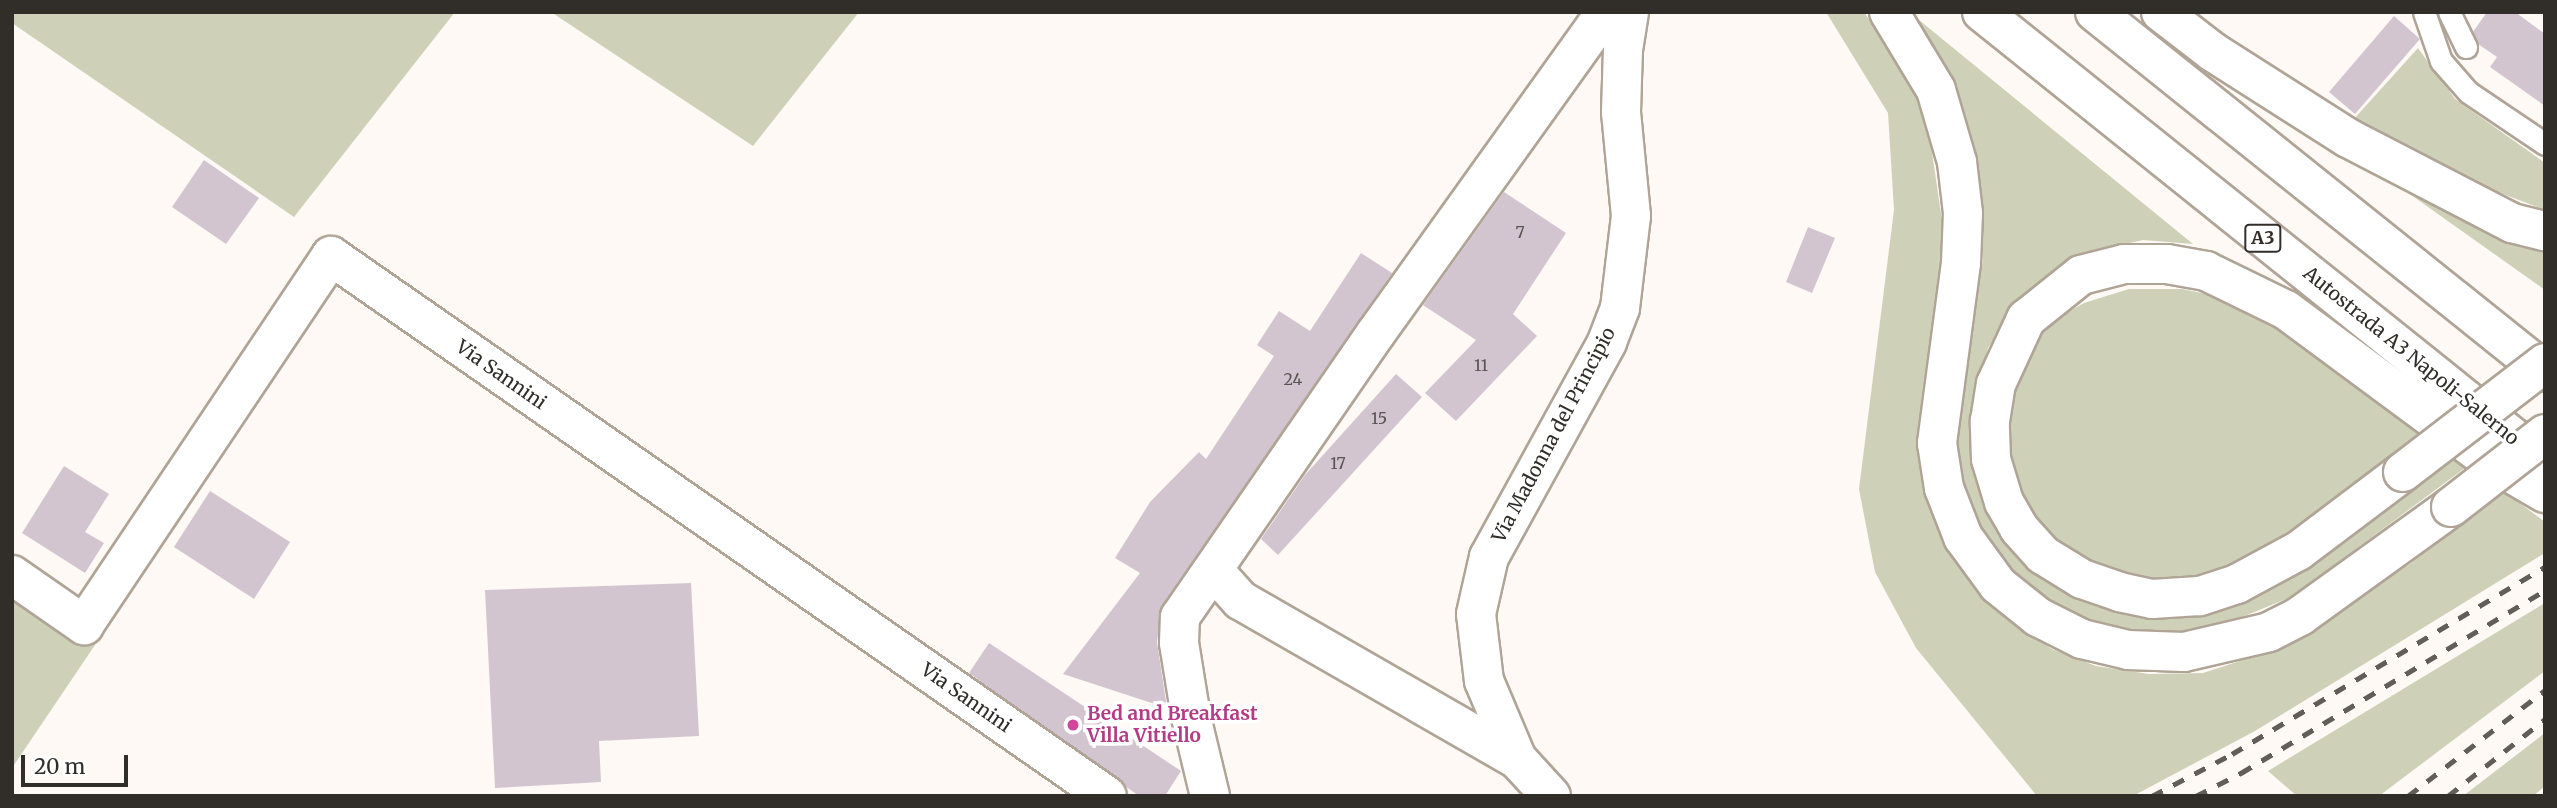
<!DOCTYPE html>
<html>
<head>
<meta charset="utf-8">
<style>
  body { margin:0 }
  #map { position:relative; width:2557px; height:808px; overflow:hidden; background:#fef9f4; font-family:Merriweather,serif }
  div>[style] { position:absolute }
  .green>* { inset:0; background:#ced1b7 }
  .building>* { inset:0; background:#d3c5d0 }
  .roads { filter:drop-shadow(2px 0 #b0a497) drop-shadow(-2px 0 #b0a497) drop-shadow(0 2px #b0a497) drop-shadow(0 -2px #b0a497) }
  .lane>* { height:21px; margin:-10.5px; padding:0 10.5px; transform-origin:10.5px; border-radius:10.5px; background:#fff }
  .street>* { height:38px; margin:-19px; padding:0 19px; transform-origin:19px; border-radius:19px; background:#fff }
  .highway>* { height:38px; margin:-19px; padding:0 19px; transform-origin:19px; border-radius:19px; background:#fff }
  .rail>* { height:5px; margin-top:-2.5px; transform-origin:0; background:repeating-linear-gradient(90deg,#625d58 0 12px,transparent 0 24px) }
  .bridges { filter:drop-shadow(2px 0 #b0a497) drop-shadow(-2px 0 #b0a497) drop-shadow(0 2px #b0a497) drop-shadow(0 -2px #b0a497) }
  .highway-bridge>* { height:38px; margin:-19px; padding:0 19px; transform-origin:19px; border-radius:19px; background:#fff }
  .dots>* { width:19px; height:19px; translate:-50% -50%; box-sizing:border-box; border:4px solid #fff; border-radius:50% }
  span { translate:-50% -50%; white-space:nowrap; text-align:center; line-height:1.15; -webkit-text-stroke:7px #fff; paint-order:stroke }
  .number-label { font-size:16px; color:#5a5352 }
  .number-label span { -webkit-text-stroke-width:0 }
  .shield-label span { padding:2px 5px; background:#fff; border:2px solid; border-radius:5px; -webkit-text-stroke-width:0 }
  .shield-label { font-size:18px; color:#312d28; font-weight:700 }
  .street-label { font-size:19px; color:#312d28 }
  .hotel-label { font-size:19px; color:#b23c85; font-weight:700 }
  .left { translate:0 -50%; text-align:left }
  .frame { position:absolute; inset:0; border:14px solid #312d28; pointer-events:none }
  .scale { position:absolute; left:21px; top:755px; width:107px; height:32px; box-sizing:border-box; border:4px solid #312d28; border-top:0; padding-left:9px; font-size:21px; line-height:24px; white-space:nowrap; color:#312d28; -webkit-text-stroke:5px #fff; paint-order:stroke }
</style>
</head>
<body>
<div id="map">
  <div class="green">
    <div style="clip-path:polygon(12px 12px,455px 12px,294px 217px,12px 23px)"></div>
    <div style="clip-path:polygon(551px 12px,859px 12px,753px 146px)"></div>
    <div style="clip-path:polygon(1826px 12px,1864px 12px,1914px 87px,1929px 132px,1943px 227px,1941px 278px,1918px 425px,1923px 486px,1950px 549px,2009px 621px,2052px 649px,2096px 666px,2149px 674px,2203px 673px,2249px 658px,2302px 633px,2410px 564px,2502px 490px,2545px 522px,2545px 553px,2255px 731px,2133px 796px,2037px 796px,1916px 648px,1875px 572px,1859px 489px,1894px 210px,1888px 113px)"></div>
    <div style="clip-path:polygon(1919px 20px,2193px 244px,2143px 240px,2102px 249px,2052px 273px,2015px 304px,1988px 348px,1972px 401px,1973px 459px,2010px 547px,2049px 582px,2096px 606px,2146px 618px,2196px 617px,2244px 601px,2315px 563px,2458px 454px,2469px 465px,2291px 597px,2225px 624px,2170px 636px,2128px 632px,2081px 619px,2042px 598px,2014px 574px,1987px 539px,1970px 508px,1959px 466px,1956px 427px,1983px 258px,1983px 205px,1969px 131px,1948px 74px)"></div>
    <div style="clip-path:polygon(2418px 48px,2455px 99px,2545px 163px,2545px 210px,2490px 189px,2353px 120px)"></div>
    <div style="clip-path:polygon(2383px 175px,2545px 247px,2545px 290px)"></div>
    <div style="clip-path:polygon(2129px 289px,2182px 289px,2221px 297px,2271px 323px,2420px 432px,2332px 502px,2252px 556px,2206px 576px,2174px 582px,2125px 575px,2081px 561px,2050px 538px,2022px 500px,2009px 455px,2007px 408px,2021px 362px,2047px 324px,2084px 303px)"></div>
    <div style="clip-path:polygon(12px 584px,97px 642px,12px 768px)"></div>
    <div style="clip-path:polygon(2545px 603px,2545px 671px,2379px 796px,2297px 796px,2268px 771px)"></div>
    <div style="clip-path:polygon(2545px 733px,2545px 786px,2533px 796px,2463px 796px)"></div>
  </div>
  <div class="building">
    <div style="clip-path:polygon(2487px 12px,2515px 12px,2545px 34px,2545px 106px,2490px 67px,2497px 57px,2478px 44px,2473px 32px)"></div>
    <div style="clip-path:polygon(2394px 16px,2420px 39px,2355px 114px,2329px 92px)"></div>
    <div style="clip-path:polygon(204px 160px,259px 198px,226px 244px,172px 207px)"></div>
    <div style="clip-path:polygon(1504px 192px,1566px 233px,1513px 314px,1537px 336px,1456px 421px,1425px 393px,1476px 340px,1423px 305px)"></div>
    <div style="clip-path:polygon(1808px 227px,1835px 238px,1812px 293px,1786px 282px)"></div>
    <div style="clip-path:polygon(1361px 253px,1392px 273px,1162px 605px,1157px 642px,1167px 708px,1063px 674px,1140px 573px,1115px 558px,1150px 502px,1199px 452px,1206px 459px,1274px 356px,1257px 345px,1279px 311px,1310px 331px)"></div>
    <div style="clip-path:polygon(1396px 374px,1422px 397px,1278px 555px,1261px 539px,1305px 475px)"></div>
    <div style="clip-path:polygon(64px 466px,109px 494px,85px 532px,104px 543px,85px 573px,22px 533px)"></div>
    <div style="clip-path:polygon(210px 491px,290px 542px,254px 599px,174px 547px)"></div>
    <div style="clip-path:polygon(691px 583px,699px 736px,599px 741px,601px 782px,495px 788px,485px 590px)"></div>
    <div style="clip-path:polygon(989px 643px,1181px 771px,1165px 796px,1139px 796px,969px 673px)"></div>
  </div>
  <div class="roads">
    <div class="lane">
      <div style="left:2424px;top:12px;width:52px;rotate:70.9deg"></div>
      <div style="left:2441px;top:61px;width:41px;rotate:48.9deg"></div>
      <div style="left:2468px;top:92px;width:93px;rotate:34deg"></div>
      <div style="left:2449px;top:12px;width:39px;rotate:64deg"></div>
    </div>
    <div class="street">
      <div style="left:1215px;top:572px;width:38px;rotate:48deg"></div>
      <div style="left:1240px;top:600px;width:319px;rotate:29.9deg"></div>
      <div style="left:12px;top:575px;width:88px;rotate:34.8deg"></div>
      <div style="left:84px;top:625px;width:444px;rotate:-56.2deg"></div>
      <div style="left:331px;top:256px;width:945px;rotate:34.83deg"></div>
      <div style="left:1210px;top:796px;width:81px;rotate:-103.5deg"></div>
      <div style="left:1191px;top:717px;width:75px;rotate:-99.2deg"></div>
      <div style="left:1179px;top:643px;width:26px;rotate:-88deg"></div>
      <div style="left:1180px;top:617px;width:345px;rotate:-55.4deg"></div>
      <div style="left:1376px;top:333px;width:395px;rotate:-54.4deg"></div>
      <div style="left:1551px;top:796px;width:50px;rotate:-132.6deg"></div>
      <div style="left:1517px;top:759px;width:85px;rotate:-112.9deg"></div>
      <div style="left:1484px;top:681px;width:67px;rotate:-96.8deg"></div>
      <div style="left:1476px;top:614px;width:58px;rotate:-77.2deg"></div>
      <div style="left:1489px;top:557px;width:245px;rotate:-61.2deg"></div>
      <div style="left:1607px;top:342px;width:36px;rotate:-69deg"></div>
      <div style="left:1620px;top:308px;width:93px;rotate:-83.2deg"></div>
      <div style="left:1631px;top:216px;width:104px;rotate:-95.5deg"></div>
      <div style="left:1621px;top:112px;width:62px;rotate:-88.2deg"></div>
      <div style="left:1623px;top:50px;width:38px;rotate:-81deg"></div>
    </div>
    <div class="highway">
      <div style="left:1889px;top:12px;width:91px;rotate:58.9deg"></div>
      <div style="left:1936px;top:90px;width:75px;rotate:73.7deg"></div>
      <div style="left:1957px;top:162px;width:51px;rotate:83.3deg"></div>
      <div style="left:1963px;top:213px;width:50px;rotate:92.3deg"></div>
      <div style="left:1961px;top:263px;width:182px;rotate:97.6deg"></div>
      <div style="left:1937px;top:443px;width:46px;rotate:81.2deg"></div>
      <div style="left:1944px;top:488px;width:53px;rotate:68.8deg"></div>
      <div style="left:1963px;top:537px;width:59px;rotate:53.9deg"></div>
      <div style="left:1998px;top:585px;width:51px;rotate:38.7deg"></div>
      <div style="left:2038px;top:617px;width:49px;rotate:26.6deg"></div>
      <div style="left:2082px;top:639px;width:47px;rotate:13.4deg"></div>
      <div style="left:2128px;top:650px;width:56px;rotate:2deg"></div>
      <div style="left:2184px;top:652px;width:87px;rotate:-13.2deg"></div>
      <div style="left:2269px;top:632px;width:35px;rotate:-27deg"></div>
      <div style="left:2300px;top:616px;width:186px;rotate:-35.8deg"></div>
      <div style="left:1982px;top:12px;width:721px;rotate:38.7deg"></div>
      <div style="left:2095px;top:12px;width:576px;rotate:38.66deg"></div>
      <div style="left:2161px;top:12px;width:66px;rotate:37.6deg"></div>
      <div style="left:2213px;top:52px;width:160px;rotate:32.5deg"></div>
      <div style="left:2348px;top:138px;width:185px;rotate:27.4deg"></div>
      <div style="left:2512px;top:223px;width:34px;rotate:14deg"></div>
      <div style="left:2403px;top:472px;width:131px;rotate:143deg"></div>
      <div style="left:2298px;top:551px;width:69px;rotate:151.6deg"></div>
      <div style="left:2237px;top:584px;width:40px;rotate:162deg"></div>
      <div style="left:2199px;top:596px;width:47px;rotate:176.3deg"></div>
      <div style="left:2152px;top:599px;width:33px;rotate:-168deg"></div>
      <div style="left:2120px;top:592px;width:40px;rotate:-161.1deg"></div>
      <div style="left:2082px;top:579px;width:46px;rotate:-148.4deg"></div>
      <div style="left:2043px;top:555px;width:36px;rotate:-132deg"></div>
      <div style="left:2019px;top:528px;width:30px;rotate:-120deg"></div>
      <div style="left:2004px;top:502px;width:45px;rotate:-106.8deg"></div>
      <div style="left:1991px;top:459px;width:38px;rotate:-92deg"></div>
      <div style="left:1990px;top:421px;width:37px;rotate:-81deg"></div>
      <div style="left:1996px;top:384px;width:72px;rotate:-65.2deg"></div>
      <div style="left:2026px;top:319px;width:70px;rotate:-38.7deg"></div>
      <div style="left:2081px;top:275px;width:44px;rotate:-14.3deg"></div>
      <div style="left:2124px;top:264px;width:43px"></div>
      <div style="left:2167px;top:264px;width:40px;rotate:10deg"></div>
      <div style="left:2206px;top:271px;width:89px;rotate:26deg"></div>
      <div style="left:2286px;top:310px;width:254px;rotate:36.5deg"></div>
      <div style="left:2490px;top:461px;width:64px;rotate:30.2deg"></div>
    </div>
  </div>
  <div class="rail">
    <div style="left:2152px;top:796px;width:90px;rotate:-27.7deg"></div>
    <div style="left:2232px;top:754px;width:365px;rotate:-30.9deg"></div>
    <div style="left:2196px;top:796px;width:51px;rotate:-27.1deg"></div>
    <div style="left:2241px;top:773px;width:355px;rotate:-31deg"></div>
    <div style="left:2408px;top:796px;width:173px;rotate:-37.7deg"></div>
    <div style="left:2448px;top:796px;width:124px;rotate:-38.4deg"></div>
  </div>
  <div class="bridges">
    <div class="highway-bridge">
      <div style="left:2403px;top:472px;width:179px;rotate:-37.5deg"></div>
      <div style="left:2451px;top:507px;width:119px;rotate:-37.8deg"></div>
    </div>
  </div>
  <div class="dots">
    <div style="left:1073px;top:725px;background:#d1479c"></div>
  </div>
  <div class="number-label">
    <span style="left:1520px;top:232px">7</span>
    <span style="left:1481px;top:365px">11</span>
    <span style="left:1293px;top:379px">24</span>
    <span style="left:1379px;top:418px">15</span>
    <span style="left:1338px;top:463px">17</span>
  </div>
  <div class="shield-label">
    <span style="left:2263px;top:238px">A3</span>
  </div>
  <div class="street-label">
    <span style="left:2411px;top:356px;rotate:39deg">Autostrada A3 Napoli-Salerno</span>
    <span style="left:501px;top:375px;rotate:35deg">Via Sannini</span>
    <span style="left:1554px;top:435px;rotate:-62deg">Via Madonna del Principio</span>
    <span style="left:966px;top:698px;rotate:35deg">Via Sannini</span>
  </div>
  <div class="hotel-label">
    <span class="left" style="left:1087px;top:725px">Bed and Breakfast<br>Villa Vitiello</span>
  </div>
  <div class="frame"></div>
  <div class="scale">20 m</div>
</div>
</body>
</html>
